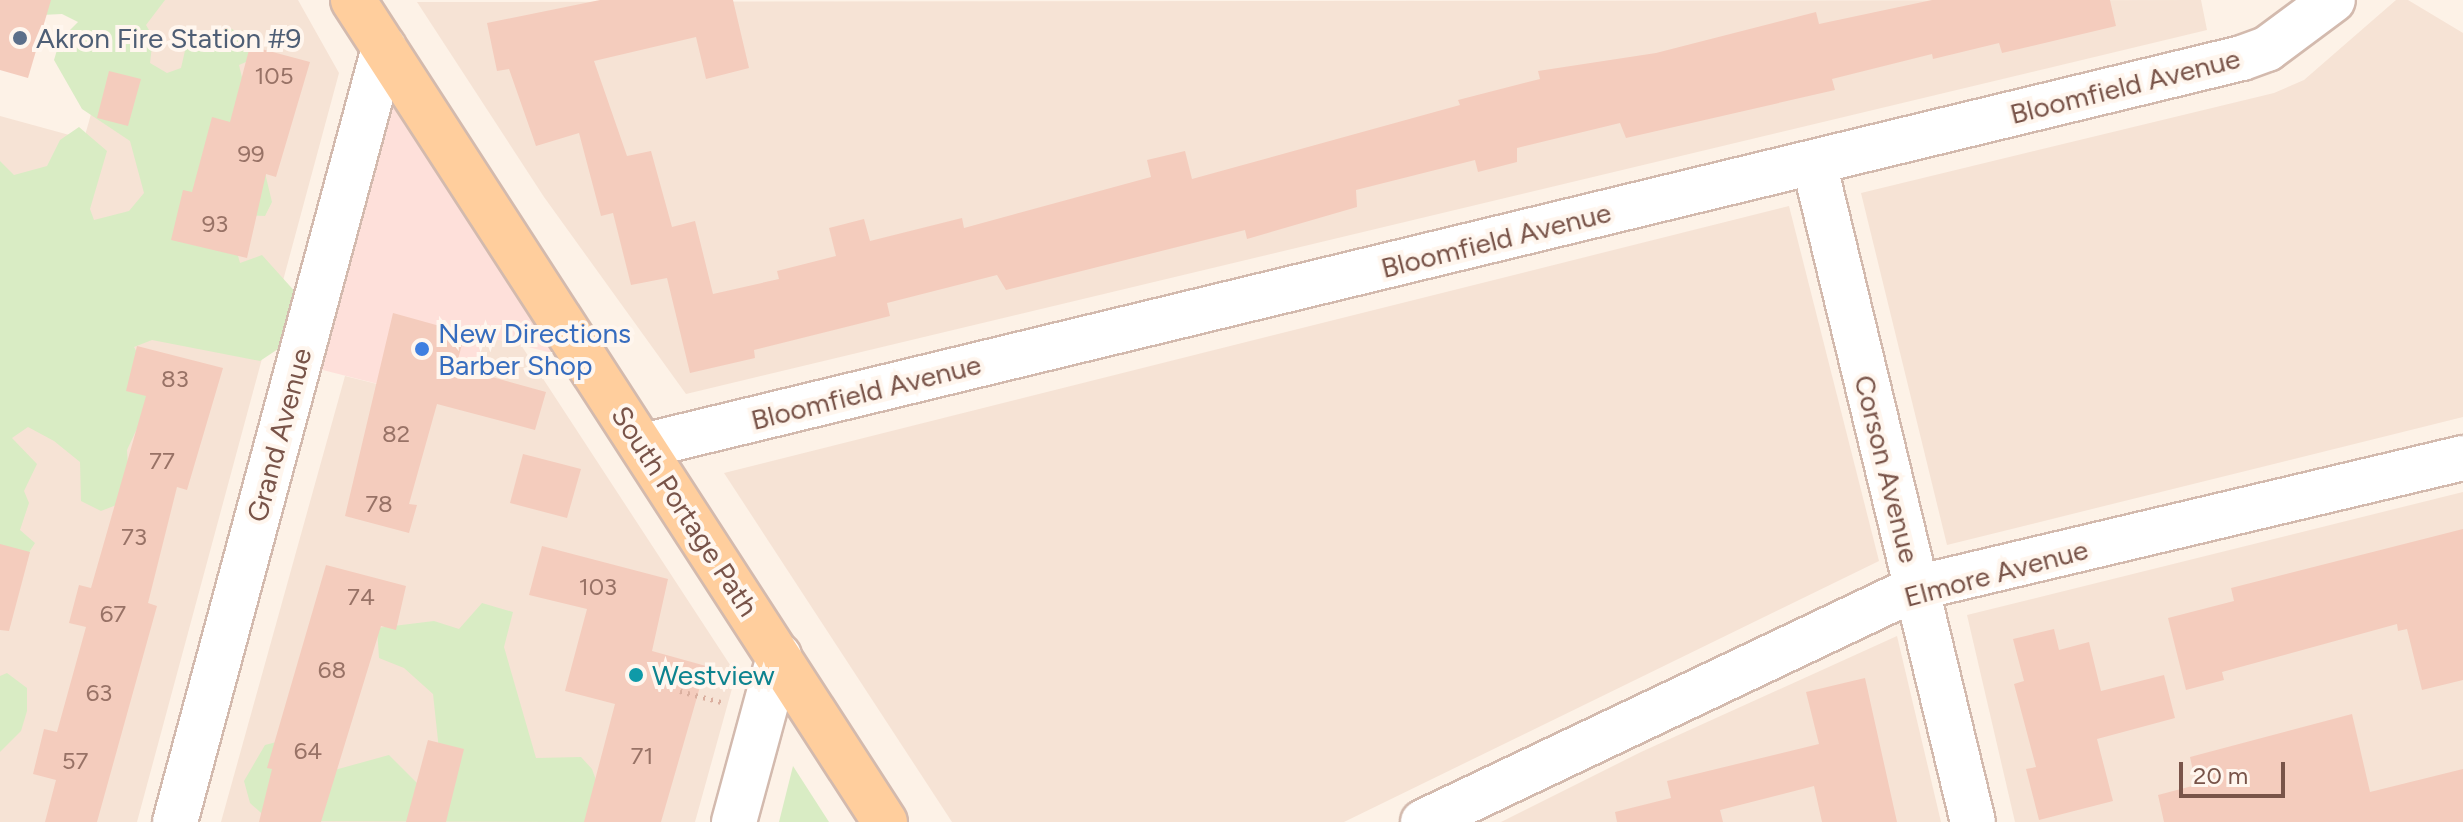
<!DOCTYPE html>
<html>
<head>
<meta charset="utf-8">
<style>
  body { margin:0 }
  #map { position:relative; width:2463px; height:822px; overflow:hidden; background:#fdf2e7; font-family:Figtree,sans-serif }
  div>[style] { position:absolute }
  .residential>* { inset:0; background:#f6e3d5 }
  .commercial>* { inset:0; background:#fee0da }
  .green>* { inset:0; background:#d9ecc4 }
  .building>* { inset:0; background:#f4ccbd }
  .path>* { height:5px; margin-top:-2.5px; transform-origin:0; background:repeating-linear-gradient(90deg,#daaf9f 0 2px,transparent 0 8px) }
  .roads { filter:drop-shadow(2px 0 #d3baae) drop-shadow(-2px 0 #d3baae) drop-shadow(0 2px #d3baae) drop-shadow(0 -2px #d3baae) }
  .minor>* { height:44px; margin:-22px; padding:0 22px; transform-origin:22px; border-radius:22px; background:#fff }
  .major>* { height:44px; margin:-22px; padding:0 22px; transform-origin:22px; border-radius:22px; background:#ffce9d }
  .dots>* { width:22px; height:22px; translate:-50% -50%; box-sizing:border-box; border:4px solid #fff6ee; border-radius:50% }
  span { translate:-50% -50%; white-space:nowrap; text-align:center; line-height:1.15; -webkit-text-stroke:8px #fff6ee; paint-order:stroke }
  .number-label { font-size:24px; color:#987266 }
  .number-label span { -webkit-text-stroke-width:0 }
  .service-label { font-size:28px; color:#4e5e75 }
  .left { translate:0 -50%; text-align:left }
  .street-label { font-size:28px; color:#795449 }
  .shop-label { font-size:28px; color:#366cbe }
  .culture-label { font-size:28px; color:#0d838f }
  .scale { position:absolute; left:2179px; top:762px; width:106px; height:36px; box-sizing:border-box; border:4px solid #795449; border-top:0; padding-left:10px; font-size:24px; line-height:28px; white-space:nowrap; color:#795449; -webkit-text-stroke:6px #fff6ee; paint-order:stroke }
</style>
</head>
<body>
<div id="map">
  <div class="residential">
    <div style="clip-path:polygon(123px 0,298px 0,339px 73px,137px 822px,0 822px,0 116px,84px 139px)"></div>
    <div style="clip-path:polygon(2201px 0,2207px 30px,686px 394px,544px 197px,417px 2px)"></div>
    <div style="clip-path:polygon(2396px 0,2408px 0,2463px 33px,2463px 417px,1947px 545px,1861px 193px,2274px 93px,2304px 80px)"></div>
    <div style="clip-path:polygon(1789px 206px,1879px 561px,1344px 822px,952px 822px,724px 473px)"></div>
    <div style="clip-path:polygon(483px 336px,521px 345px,736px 674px,695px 822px,221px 822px,345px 376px,465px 406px)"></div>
    <div style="clip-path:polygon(2463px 492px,2463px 822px,2015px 822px,1967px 615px)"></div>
    <div style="clip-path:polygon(1897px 636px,1941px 822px,1501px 822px,1641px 752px)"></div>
  </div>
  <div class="commercial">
    <div style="clip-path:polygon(384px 48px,588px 362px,484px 336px,465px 406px,299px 364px)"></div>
  </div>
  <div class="green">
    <div style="clip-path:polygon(22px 0,165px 0,146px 25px,153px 37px,150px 63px,167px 73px,181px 68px,187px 42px,230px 28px,253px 41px,255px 58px,239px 65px,272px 202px,265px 216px,245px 215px,235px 245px,240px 263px,262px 255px,298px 295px,281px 347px,260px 361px,152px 340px,134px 347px,156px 388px,127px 450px,129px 481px,119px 504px,101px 511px,81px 501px,80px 462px,54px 441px,28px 427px,12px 438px,37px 464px,24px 491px,29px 503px,20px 530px,35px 543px,28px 554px,0 549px,0 161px,14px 175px,47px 166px,60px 140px,79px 127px,107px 151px,90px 209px,94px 220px,129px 211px,144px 193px,130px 141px,82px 109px,54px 60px,60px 40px,78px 22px,62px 14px,41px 15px)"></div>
    <div style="clip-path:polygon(482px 603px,513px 612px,504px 647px,536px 758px,581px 757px,592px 769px,600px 791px,588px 822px,270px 821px,250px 803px,244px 781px,265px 745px,292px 738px,331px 771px,389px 755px,418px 784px,439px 750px,433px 694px,404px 668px,379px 658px,377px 628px,434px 621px,459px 629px)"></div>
    <div style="clip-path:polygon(7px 673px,27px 688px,27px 711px,21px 731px,0 752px,0 676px)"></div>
    <div style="clip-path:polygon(793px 766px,829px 822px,779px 822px)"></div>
  </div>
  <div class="building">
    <div style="clip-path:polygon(0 0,51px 0,28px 78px,0 70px)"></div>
    <div style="clip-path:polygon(600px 0,733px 0,749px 68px,706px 79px,696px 37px,594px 61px,627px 156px,651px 151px,672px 227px,695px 221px,713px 294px,779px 279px,777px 271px,836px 256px,829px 228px,864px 219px,870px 241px,962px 218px,964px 228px,1151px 177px,1147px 160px,1185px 151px,1192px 179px,1460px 105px,1458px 100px,1540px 79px,1538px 71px,1656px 53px,1816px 12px,1819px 24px,1932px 0,2110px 0,2116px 26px,2002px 53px,1999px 43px,1933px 59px,1932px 54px,1832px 79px,1835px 90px,1626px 138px,1620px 123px,1517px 148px,1517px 162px,1478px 172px,1475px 160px,1356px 190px,1357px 207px,1247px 239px,1245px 230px,1006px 290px,997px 275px,887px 303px,890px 316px,754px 350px,755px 358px,690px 373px,667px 278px,631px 285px,613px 213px,601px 216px,579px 133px,536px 146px,509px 69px,497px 71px,487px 23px)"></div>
    <div style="clip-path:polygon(250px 46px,310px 62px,276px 177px,266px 174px,247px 258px,171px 240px,183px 190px,192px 192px,212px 117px,230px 122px)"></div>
    <div style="clip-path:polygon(109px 71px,141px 79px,128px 126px,97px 118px)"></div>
    <div style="clip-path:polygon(393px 313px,465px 333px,456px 367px,546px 392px,535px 430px,437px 404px,409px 504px,417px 505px,409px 533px,345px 516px)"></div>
    <div style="clip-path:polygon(137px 346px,223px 368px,187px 490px,177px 487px,148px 603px,157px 606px,97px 822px,45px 822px,56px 780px,33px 774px,44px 729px,57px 732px,86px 627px,69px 623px,79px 585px,91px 588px,146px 396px,126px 391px)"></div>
    <div style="clip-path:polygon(523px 454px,581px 469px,567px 518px,510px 503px)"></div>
    <div style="clip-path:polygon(2463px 529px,2463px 680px,2422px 690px,2407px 629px,2398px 631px,2397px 624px,2222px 672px,2224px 680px,2186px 690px,2168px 618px,2234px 601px,2231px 588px)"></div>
    <div style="clip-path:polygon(0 544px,30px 552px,9px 631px,0 630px)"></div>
    <div style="clip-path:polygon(542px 546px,668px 579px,652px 651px,706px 666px,661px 822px,584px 822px,615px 704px,565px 691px,587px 609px,529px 595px)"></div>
    <div style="clip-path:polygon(326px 565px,406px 586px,396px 630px,381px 626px,321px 822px,259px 822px,272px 769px,267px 768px)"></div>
    <div style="clip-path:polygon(2054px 629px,2059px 650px,2089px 642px,2101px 691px,2164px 675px,2175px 718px,2097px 739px,2113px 801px,2039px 820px,2026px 769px,2036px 767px,2014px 684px,2024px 681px,2013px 639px)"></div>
    <div style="clip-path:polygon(1865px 678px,1897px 822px,1822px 822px,1814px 786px,1720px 810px,1723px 822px,1617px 822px,1615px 812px,1671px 798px,1667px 781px,1819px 744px,1806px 692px)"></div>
    <div style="clip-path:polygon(2352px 714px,2370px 792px,2463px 769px,2463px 822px,2164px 822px,2158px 795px,2196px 785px,2190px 757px)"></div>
    <div style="clip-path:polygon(428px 740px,464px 749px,446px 822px,406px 822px)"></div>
  </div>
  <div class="path">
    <div style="left:680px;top:691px;width:47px;rotate:14.9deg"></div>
  </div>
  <div class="roads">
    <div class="minor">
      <div style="left:1814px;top:163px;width:678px;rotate:76.44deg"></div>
      <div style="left:643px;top:446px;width:1645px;rotate:-13.64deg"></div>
      <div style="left:2242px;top:58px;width:27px;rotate:-20deg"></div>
      <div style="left:2267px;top:49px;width:82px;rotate:-36.6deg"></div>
      <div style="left:175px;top:822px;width:802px;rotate:-74.89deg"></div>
      <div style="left:734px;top:822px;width:172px;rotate:-74.8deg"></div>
      <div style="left:1423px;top:822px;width:546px;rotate:-25.39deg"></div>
      <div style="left:1916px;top:588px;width:562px;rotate:-13.37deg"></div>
    </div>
    <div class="major">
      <div style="left:353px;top:0;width:979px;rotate:57.09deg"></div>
    </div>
  </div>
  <div class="dots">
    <div style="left:20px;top:38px;background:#5c6f8a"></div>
    <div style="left:422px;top:349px;background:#3f7fe0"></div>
    <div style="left:636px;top:675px;background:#0f9aa8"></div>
  </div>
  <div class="number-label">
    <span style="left:274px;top:76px">105</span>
    <span style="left:251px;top:154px">99</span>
    <span style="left:215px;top:224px">93</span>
    <span style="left:175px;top:379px">83</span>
    <span style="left:396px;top:434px">82</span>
    <span style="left:162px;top:461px">77</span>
    <span style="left:379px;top:504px">78</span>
    <span style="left:134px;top:537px">73</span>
    <span style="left:598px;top:587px">103</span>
    <span style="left:361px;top:597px">74</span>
    <span style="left:113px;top:614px">67</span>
    <span style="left:332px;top:670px">68</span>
    <span style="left:99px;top:693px">63</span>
    <span style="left:308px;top:751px">64</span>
    <span style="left:642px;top:756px">71</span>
    <span style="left:75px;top:761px">57</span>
  </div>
  <div class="service-label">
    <span class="left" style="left:36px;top:38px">Akron Fire Station #9</span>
  </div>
  <div class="street-label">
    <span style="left:2125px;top:86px;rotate:-14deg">Bloomfield Avenue</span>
    <span style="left:1496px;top:240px;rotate:-14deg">Bloomfield Avenue</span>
    <span style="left:866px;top:392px;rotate:-14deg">Bloomfield Avenue</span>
    <span style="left:279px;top:435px;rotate:-75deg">Grand Avenue</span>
    <span style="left:1887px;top:469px;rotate:76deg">Corson Avenue</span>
    <span style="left:685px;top:511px;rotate:57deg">South Portage Path</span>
    <span style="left:1996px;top:573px;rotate:-15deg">Elmore Avenue</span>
  </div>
  <div class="shop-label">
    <span class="left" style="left:438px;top:349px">New Directions<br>Barber Shop</span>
  </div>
  <div class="culture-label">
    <span class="left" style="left:652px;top:675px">Westview</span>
  </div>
  <div class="scale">20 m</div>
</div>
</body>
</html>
